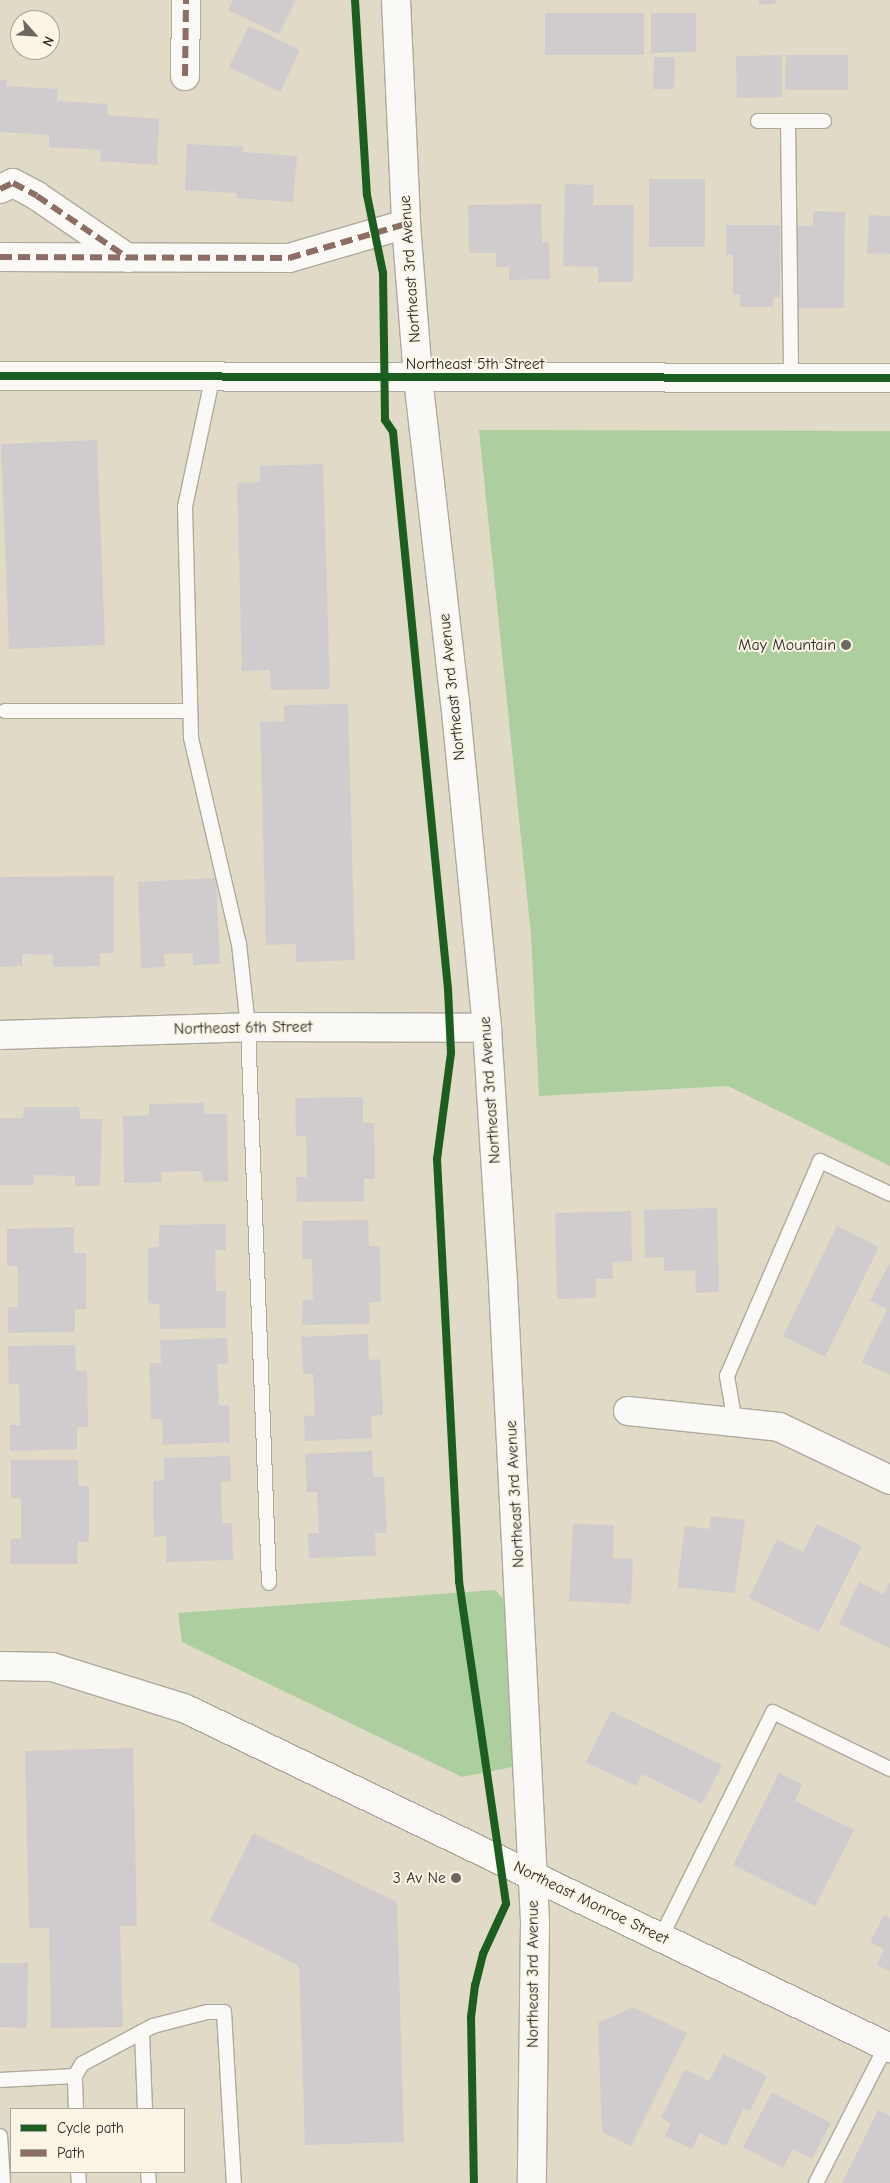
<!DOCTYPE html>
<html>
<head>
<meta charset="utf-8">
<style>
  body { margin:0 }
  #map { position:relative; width:890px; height:2183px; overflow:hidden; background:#e0dac6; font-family:"Comic Neue",sans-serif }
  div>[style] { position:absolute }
  .green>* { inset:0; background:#adce9e }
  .building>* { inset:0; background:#d0cccd }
  .roads { filter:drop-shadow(1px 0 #adaa9d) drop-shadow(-1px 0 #adaa9d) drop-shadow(0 1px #adaa9d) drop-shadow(0 -1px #adaa9d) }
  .lane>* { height:14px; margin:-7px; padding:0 7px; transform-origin:7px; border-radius:7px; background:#faf9f6 }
  .street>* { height:28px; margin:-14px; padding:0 14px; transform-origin:14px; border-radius:14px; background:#faf9f6 }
  .secondary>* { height:28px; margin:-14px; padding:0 14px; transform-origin:14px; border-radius:14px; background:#faf9f6 }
  .quiet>* { height:6px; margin-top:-3px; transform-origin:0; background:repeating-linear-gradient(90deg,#8d6e63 0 12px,transparent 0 18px) }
  .cycleway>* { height:8px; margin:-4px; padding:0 4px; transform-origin:4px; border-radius:4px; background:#1b5e20 }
  .dots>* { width:14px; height:14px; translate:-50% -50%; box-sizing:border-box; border:2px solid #fcf5e5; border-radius:50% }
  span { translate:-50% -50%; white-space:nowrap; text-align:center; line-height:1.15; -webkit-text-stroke:4px #fcf5e5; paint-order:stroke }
  .street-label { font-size:16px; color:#2b2b2b }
  .poi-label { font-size:16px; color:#2b2b2b }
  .right { translate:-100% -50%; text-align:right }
  .legend { position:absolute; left:10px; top:2108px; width:175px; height:65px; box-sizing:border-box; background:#fcf5e5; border:1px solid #a8a49b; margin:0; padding:6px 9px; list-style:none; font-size:15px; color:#2b2b2b }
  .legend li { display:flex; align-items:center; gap:10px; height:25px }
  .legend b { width:25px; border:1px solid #a8a49b }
  .north { position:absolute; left:10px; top:10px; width:50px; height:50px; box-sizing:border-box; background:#fcf5e5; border:1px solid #a8a49b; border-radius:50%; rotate:116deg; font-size:14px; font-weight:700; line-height:20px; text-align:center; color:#2b2b2b }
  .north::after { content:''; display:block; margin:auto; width:18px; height:22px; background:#6a6861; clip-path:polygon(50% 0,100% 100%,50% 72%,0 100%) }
</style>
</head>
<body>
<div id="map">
  <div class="green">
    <div style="clip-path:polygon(479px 430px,890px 431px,890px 1166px,728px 1086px,539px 1096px,531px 935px)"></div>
    <div style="clip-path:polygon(495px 1590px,508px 1604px,512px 1767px,462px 1777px,182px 1642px,178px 1613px)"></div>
  </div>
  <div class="building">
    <div style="clip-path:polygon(233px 0,296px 0,279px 34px,228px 10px)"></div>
    <div style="clip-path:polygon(759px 0,775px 0,776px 4px,759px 5px)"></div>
    <div style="clip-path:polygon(545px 13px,644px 13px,644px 55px,545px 55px)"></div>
    <div style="clip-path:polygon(651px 13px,696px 13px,696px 52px,651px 53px)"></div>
    <div style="clip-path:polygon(249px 26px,300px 50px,280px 92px,229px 67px)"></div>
    <div style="clip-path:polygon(782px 55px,782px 97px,737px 98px,736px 56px)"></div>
    <div style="clip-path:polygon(786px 55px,848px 55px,848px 90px,785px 90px)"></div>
    <div style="clip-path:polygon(654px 57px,675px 57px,674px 89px,653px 89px)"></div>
    <div style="clip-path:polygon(0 80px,7px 80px,6px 86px,58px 89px,57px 101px,108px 104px,107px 115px,159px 119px,157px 165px,100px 161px,101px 150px,49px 147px,49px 135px,0 132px)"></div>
    <div style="clip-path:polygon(187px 144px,244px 147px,243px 152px,297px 156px,293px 202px,237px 198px,237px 193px,185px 190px)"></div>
    <div style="clip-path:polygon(649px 179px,705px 179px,705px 247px,649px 247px)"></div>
    <div style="clip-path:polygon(565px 184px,594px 185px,593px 205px,634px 205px,633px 282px,598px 282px,598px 267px,563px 266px)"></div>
    <div style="clip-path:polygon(541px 204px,542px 242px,549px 242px,550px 279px,509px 280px,509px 267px,496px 267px,496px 253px,469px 253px,468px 205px)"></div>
    <div style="clip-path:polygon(813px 211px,845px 212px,844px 308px,797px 308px,798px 226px,813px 226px)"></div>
    <div style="clip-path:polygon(869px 215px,890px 216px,890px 254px,867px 253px)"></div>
    <div style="clip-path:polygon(726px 225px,780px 225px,780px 297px,773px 297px,773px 307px,740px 307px,740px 295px,733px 295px,733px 255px,726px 255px)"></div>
    <div style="clip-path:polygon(97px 440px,105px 645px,9px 649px,1px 444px)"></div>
    <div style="clip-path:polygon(323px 464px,330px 689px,271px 690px,270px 670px,242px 671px,237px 483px,260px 482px,260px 466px)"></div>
    <div style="clip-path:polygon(348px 704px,355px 960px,296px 962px,296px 944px,266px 945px,260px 722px,284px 721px,284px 705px)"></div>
    <div style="clip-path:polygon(114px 876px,114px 953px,100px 953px,100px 966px,53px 967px,53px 955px,22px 954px,22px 966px,0 967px,0 877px)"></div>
    <div style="clip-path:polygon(216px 878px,220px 964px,193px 965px,193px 953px,164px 954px,165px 967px,141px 968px,138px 882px)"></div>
    <div style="clip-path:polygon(363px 1097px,363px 1123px,374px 1123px,375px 1179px,364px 1179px,364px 1201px,297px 1202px,296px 1177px,307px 1177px,306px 1136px,296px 1136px,295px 1098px)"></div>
    <div style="clip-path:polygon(204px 1103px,204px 1114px,227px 1114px,228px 1181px,203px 1182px,202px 1171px,161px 1172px,162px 1182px,124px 1183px,123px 1116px,149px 1115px,149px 1104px)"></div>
    <div style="clip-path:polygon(24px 1107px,79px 1107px,80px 1119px,102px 1119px,100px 1186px,75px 1186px,75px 1176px,34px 1175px,34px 1185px,0 1185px,0 1118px,23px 1118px)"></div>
    <div style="clip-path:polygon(717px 1208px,719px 1292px,696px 1293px,695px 1270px,664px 1271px,664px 1257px,645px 1258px,644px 1210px)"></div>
    <div style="clip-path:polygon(631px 1211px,632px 1261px,612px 1262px,613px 1279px,596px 1279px,596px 1298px,557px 1299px,555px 1213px)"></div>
    <div style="clip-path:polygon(368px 1220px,369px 1246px,380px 1246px,381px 1302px,369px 1302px,370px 1324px,302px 1325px,303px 1300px,313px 1300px,312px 1259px,302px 1259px,302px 1221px)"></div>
    <div style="clip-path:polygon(226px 1224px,226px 1250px,215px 1250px,216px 1291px,226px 1291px,226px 1328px,160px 1329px,159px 1304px,148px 1303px,148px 1248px,159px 1247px,159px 1225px)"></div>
    <div style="clip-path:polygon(837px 1226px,879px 1247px,825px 1357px,783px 1336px)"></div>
    <div style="clip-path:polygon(74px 1227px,74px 1253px,86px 1253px,86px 1309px,75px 1309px,75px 1332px,8px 1333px,8px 1307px,18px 1307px,18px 1266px,7px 1266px,7px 1229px)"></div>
    <div style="clip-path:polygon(889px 1264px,890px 1265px,890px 1375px,862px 1362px,887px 1309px,870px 1301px)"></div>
    <div style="clip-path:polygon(368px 1334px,369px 1360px,380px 1359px,383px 1415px,371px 1416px,372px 1438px,305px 1441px,304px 1416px,315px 1415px,313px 1374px,303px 1374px,301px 1337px)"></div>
    <div style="clip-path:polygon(227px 1338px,228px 1363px,217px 1364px,219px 1405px,229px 1405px,230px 1442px,163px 1445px,162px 1419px,151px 1419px,149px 1363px,161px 1363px,160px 1340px)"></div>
    <div style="clip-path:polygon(75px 1345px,76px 1371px,87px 1370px,88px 1427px,77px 1427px,77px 1449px,10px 1451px,10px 1425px,20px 1425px,19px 1384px,9px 1384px,8px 1346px)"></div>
    <div style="clip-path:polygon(372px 1451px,373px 1477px,384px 1477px,387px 1533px,375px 1533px,376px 1556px,309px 1558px,308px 1533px,319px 1533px,317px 1492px,307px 1492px,305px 1454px)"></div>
    <div style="clip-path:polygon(230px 1456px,231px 1481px,221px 1482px,222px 1523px,232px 1523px,233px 1560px,166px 1562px,166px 1536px,154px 1537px,153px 1481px,164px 1480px,164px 1458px)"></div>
    <div style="clip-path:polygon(11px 1460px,78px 1460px,78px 1486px,89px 1486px,89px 1542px,78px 1542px,77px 1564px,10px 1564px,11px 1539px,21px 1539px,21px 1498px,11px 1498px)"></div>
    <div style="clip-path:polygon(711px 1516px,745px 1520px,735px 1593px,677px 1587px,685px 1526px,709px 1529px)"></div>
    <div style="clip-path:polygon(573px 1524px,614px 1525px,613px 1558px,633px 1559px,631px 1604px,569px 1601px)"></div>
    <div style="clip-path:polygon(817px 1524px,862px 1546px,819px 1632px,749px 1598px,777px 1539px,803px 1552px)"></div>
    <div style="clip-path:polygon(859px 1582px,883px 1594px,890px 1582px,890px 1648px,839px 1624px)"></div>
    <div style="clip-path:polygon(611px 1711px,722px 1765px,702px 1804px,642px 1774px,636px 1786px,586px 1762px)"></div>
    <div style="clip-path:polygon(133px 1748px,137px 1926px,120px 1926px,123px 2027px,51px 2028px,49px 1928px,29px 1928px,25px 1751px)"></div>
    <div style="clip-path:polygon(779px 1773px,802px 1784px,795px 1801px,854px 1830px,815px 1906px,733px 1865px)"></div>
    <div style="clip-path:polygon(253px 1833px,397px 1902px,404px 2142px,305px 2145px,299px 1966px,210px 1921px)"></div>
    <div style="clip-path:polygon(884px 1915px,890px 1918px,890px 1971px,877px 1965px,884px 1949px,870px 1942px)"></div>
    <div style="clip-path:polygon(0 1963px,28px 1963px,27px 2028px,0 2027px)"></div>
    <div style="clip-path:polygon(633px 2007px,687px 2033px,631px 2146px,602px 2132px,598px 2023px)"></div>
    <div style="clip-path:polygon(723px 2054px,767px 2076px,750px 2111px,744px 2108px,726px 2146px,700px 2133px,692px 2149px,665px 2136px,671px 2123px,661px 2118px,685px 2069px,709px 2081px)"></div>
    <div style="clip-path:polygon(772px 2092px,831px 2123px,812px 2159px,793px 2149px,783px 2168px,743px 2147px)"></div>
    <div style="clip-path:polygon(878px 2110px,890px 2116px,890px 2183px,842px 2183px)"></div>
  </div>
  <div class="roads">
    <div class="lane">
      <div style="left:758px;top:121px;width:66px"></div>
      <div style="left:788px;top:121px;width:257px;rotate:89.3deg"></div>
      <div style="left:213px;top:375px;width:135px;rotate:102deg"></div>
      <div style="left:185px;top:507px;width:231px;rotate:88.5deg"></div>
      <div style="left:191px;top:738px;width:212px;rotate:76.9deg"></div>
      <div style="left:239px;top:944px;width:83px;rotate:83.8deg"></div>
      <div style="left:248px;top:1027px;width:556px;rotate:87.84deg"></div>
      <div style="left:5px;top:711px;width:185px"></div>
      <div style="left:735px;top:1422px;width:47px;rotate:-99.9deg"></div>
      <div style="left:727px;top:1376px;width:234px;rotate:-66.6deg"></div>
      <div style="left:820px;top:1161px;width:77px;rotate:25.2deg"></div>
      <div style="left:661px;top:1937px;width:251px;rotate:-63.5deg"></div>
      <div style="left:773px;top:1712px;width:130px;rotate:26deg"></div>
      <div style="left:142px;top:2032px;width:77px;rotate:87.8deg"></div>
      <div style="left:0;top:2080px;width:75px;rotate:-3.1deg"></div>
      <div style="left:76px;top:2109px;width:33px;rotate:-92deg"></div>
      <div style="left:75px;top:2076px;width:14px;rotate:-60deg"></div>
      <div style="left:82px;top:2064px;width:81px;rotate:-28.2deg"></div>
      <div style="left:153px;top:2026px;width:56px;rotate:-14.5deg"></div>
      <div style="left:207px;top:2012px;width:17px"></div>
      <div style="left:224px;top:2012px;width:171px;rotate:86.7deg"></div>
      <div style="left:0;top:2136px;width:47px;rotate:86.3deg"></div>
      <div style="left:78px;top:2172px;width:11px;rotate:85deg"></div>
      <div style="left:148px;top:2172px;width:11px;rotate:85deg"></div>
      <div style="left:816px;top:2183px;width:154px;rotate:-62.9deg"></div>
    </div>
    <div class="street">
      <div style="left:396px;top:0;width:224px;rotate:87.4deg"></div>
      <div style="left:406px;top:224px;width:154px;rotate:85.5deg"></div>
      <div style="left:418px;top:378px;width:325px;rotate:83.5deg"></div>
      <div style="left:455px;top:701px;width:329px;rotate:84.4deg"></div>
      <div style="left:487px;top:1028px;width:257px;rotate:86.4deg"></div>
      <div style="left:503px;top:1285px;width:638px;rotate:87.12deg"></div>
      <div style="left:535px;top:1922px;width:261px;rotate:90.7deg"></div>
      <div style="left:185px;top:76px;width:76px;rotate:-89.2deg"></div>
      <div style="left:0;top:189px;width:14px;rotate:-25deg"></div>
      <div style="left:13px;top:183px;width:27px;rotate:28deg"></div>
      <div style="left:37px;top:196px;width:110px;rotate:34.3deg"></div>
      <div style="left:0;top:257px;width:289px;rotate:0.2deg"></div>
      <div style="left:289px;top:258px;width:122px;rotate:-16.2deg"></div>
      <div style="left:0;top:1035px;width:248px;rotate:-1.8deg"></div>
      <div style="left:248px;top:1027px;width:239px;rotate:0.2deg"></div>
      <div style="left:628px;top:1411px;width:152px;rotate:6deg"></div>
      <div style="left:779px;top:1427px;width:123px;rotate:25.5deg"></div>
    </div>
    <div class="secondary">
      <div style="left:0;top:376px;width:890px;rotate:0.13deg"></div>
      <div style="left:0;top:1666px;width:52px;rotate:1.1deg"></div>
      <div style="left:52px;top:1667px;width:138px;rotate:17.3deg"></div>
      <div style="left:184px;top:1708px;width:784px;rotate:25.71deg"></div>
    </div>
  </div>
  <div class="quiet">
    <div style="left:185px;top:76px;width:76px;rotate:-89.2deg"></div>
    <div style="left:0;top:189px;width:14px;rotate:-25deg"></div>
    <div style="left:13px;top:183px;width:27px;rotate:28deg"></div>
    <div style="left:37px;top:196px;width:110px;rotate:34.3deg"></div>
    <div style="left:0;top:257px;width:289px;rotate:0.2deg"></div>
    <div style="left:289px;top:258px;width:122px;rotate:-16.2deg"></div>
  </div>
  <div class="cycleway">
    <div style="left:355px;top:0;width:195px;rotate:86.5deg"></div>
    <div style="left:367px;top:195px;width:80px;rotate:78.4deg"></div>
    <div style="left:383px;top:273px;width:147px;rotate:89.2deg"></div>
    <div style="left:385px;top:420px;width:14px;rotate:56deg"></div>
    <div style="left:393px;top:432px;width:560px;rotate:84.36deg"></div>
    <div style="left:448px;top:989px;width:64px;rotate:87.3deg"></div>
    <div style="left:451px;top:1053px;width:107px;rotate:97.5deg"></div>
    <div style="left:437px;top:1159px;width:423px;rotate:87deg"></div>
    <div style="left:459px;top:1581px;width:326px;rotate:81.7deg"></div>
    <div style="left:506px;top:1904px;width:55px;rotate:114.7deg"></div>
    <div style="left:483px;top:1954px;width:32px;rotate:104deg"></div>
    <div style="left:475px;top:1985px;width:32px;rotate:97deg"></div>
    <div style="left:471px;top:2017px;width:166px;rotate:89deg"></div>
    <div style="left:0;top:376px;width:890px;rotate:0.13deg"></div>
  </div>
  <div class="dots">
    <div style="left:846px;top:645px;background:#6a6861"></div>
    <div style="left:456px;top:1878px;background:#6a6861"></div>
  </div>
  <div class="street-label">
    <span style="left:410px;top:269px;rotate:-94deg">Northeast 3rd Avenue</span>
    <span style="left:475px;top:364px">Northeast 5th Street</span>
    <span style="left:452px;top:687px;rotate:-96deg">Northeast 3rd Avenue</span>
    <span style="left:243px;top:1028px;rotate:-1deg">Northeast 6th Street</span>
    <span style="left:490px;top:1090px;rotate:-94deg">Northeast 3rd Avenue</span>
    <span style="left:515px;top:1494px;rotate:-93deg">Northeast 3rd Avenue</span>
    <span style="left:591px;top:1903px;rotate:26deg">Northeast Monroe Street</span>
    <span style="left:533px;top:1974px;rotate:-90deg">Northeast 3rd Avenue</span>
  </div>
  <div class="poi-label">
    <span class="right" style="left:836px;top:645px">May Mountain</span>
    <span class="right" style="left:446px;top:1878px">3 Av Ne</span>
  </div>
  <ul class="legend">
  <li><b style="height:6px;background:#1b5e20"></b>Cycle path</li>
  <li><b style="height:6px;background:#8d6e63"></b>Path</li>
  </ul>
  <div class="north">N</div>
</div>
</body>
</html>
